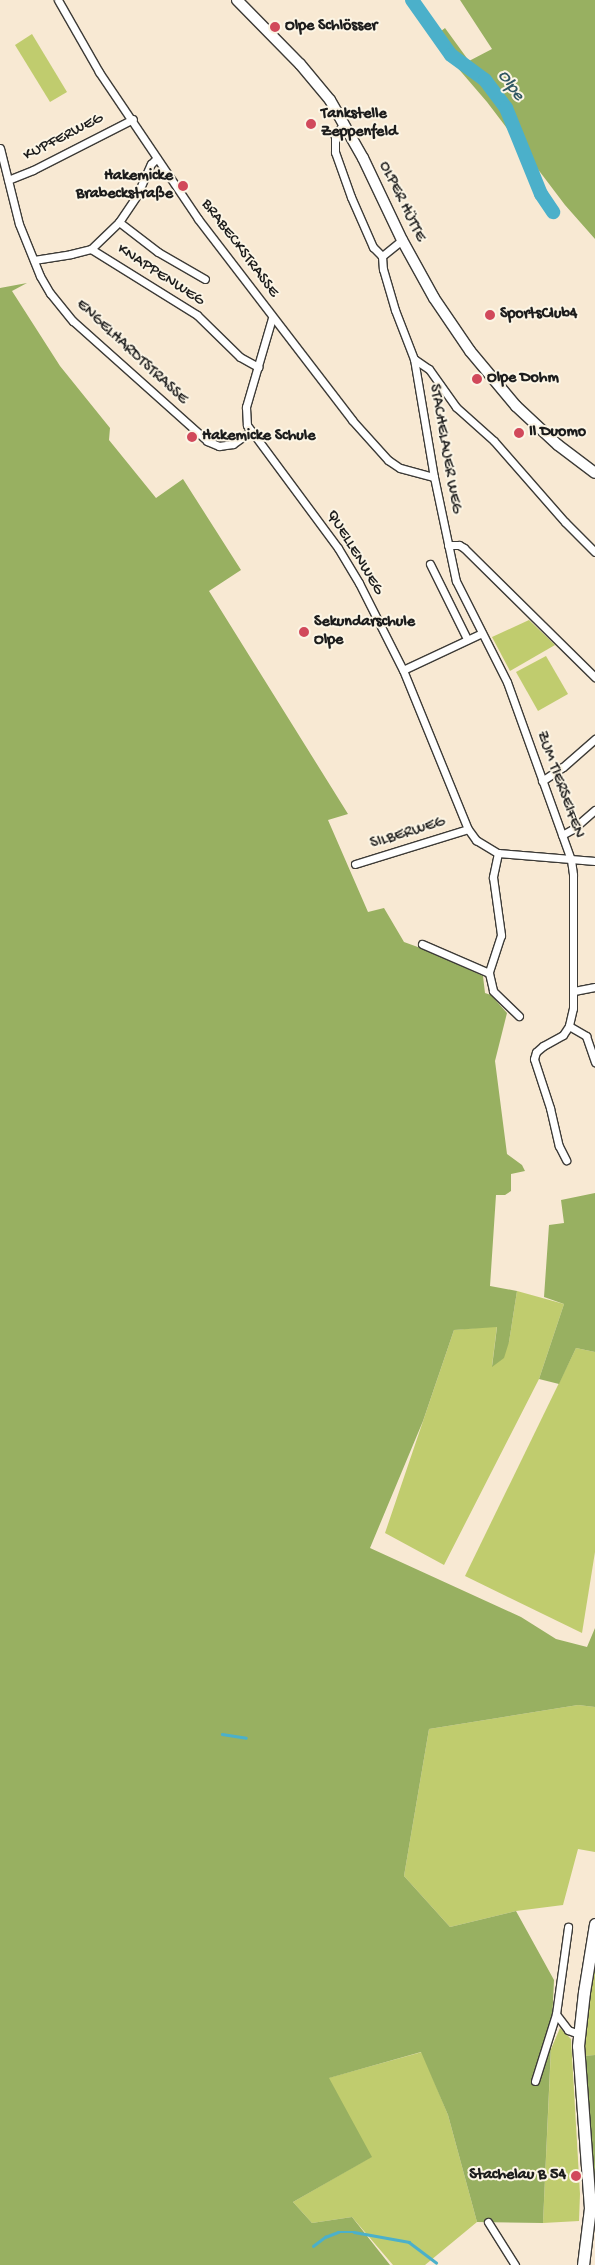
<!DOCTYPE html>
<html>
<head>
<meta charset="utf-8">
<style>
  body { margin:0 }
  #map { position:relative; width:595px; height:2265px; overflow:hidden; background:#f8e9d3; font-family:"Gochi Hand",sans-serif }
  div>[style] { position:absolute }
  .green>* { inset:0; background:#c0cc6e }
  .forest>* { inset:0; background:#98b061 }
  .stream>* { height:2.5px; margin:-1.25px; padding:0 1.25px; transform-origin:1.25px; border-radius:1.25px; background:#4bb0ca }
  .river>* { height:14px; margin:-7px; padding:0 7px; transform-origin:7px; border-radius:7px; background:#4bb0ca }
  .roads { filter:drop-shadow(1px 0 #3d3b37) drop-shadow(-1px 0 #3d3b37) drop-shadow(0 1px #3d3b37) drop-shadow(0 -1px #3d3b37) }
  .street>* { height:7px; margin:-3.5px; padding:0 3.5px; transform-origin:3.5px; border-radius:3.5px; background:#fff }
  .secondary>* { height:10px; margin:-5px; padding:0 5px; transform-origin:5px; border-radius:5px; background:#fff }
  .primary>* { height:11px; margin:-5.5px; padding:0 5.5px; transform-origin:5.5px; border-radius:5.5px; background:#fff }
  .dots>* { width:14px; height:14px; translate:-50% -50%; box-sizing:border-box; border:2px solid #fcf5e5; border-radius:50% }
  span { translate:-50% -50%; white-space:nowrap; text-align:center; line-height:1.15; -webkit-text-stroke:4px #fcf5e5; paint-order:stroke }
  .poi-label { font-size:16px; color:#1c1c1c; font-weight:700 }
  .left { translate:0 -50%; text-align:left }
  .right { translate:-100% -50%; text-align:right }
  .street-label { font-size:16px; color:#1c1c1c }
  .water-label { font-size:18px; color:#2f5762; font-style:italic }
</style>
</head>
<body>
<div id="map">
  <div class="green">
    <div style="clip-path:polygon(32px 34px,67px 92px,50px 102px,15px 45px)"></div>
    <div style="clip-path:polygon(529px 620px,555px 645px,510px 671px,492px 637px)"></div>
    <div style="clip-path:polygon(546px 656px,568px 694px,538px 711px,516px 672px)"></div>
    <div style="clip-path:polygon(517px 1291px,564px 1304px,539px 1379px,444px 1565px,385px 1533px,454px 1330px,497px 1326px,492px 1366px,509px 1342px)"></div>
    <div style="clip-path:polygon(576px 1348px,595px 1352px,595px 1552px,582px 1633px,465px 1576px)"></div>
    <div style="clip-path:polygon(578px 1705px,595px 1707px,595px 1852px,578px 1849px,563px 1905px,516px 1911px,450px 1927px,404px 1876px,429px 1729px)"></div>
    <div style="clip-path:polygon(595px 1955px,595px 2055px,583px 2056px,583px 2037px)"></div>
    <div style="clip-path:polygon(560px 2028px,571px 2039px,580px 2194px,579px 2221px,543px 2223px,551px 2049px)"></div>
    <div style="clip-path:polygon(422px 2052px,448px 2115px,477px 2222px,425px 2265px,393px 2265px,352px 2217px,312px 2223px,293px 2202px,371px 2157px,328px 2078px)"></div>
  </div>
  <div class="forest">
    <div style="clip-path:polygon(460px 0,595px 0,595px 239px,565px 205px,487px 102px,432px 38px,445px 28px,469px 61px,492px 49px)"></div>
    <div style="clip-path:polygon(27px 283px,12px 291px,60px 366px,110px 428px,109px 440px,156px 498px,183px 479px,241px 570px,209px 591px,348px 814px,328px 820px,368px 912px,384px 908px,404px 942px,426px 950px,483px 976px,485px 993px,491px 995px,507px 1013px,495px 1061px,507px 1154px,522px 1165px,525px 1171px,511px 1174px,511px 1191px,505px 1195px,496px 1195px,490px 1286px,517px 1291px,509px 1342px,504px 1358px,492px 1367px,497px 1327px,454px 1330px,423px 1421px,370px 1548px,521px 1617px,556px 1639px,587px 1647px,595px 1628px,595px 1552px,595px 1707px,578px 1705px,429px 1729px,404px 1876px,450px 1927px,516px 1911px,554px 1980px,543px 2223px,477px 2222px,448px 2115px,421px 2052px,329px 2078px,372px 2157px,293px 2202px,312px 2223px,352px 2217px,390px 2265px,0 2265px,0 288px)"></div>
    <div style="clip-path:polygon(595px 1193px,595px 1352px,576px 1348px,559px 1384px,539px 1379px,564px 1304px,544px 1297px,549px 1225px,564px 1223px,561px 1200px)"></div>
    <div style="clip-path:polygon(595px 2055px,595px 2190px,583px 2056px)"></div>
  </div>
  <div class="stream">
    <div style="left:222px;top:1734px;width:24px;rotate:9deg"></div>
    <div style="left:313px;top:2246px;width:15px;rotate:-37deg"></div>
    <div style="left:325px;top:2237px;width:14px;rotate:-21deg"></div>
    <div style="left:338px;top:2232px;width:16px"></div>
    <div style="left:354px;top:2232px;width:56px;rotate:10.3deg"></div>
    <div style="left:409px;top:2242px;width:34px;rotate:37deg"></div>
  </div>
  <div class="river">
    <div style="left:412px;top:0;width:67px;rotate:54.7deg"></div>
    <div style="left:451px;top:55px;width:42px;rotate:36.3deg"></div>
    <div style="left:485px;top:80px;width:35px;rotate:53deg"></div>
    <div style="left:506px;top:108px;width:93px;rotate:67.9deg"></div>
    <div style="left:541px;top:194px;width:22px;rotate:56deg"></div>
  </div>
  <div class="roads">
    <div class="street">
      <div style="left:58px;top:0;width:83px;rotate:60.3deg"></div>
      <div style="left:99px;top:72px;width:177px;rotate:56deg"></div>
      <div style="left:198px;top:219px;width:253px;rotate:52.5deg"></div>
      <div style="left:352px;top:420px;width:54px;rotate:48deg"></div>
      <div style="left:388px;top:460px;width:14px;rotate:34deg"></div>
      <div style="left:400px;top:468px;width:35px;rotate:15deg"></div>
      <div style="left:344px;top:123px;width:16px;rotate:125deg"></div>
      <div style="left:335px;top:136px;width:16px;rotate:90deg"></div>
      <div style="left:335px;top:152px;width:48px;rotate:70.4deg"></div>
      <div style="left:351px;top:197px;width:55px;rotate:66.3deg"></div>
      <div style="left:373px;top:247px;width:13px;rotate:45deg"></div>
      <div style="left:0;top:148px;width:78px;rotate:76deg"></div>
      <div style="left:19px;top:224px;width:56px;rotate:68deg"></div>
      <div style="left:40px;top:276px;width:20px;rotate:60deg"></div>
      <div style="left:50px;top:293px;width:36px;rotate:51deg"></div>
      <div style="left:73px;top:321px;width:180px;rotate:41.8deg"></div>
      <div style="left:207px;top:441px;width:13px;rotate:23deg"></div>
      <div style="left:219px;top:446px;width:14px;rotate:-8deg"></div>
      <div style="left:233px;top:444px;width:22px;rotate:-36deg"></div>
      <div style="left:8px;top:180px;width:27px;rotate:-22deg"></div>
      <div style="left:33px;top:170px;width:112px;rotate:-27deg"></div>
      <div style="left:119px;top:222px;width:49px;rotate:37.6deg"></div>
      <div style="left:158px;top:252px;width:54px;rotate:29.9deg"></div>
      <div style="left:402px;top:240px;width:26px;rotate:141deg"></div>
      <div style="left:382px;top:256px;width:13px;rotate:86deg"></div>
      <div style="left:383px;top:269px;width:43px;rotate:73.7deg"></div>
      <div style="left:395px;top:310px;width:53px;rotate:68.8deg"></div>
      <div style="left:414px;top:359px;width:120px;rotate:80.4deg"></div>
      <div style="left:434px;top:477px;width:106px;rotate:78.1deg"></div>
      <div style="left:456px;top:581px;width:113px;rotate:63.2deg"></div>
      <div style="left:507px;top:682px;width:189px;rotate:70.2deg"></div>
      <div style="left:571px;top:860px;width:15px;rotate:82deg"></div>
      <div style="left:573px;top:875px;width:133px;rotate:90deg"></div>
      <div style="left:573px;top:1008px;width:18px;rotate:103deg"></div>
      <div style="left:569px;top:1026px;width:11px;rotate:124deg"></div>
      <div style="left:563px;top:1035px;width:23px;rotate:151deg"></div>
      <div style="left:543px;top:1046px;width:9px;rotate:139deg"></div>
      <div style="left:536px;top:1052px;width:7px;rotate:106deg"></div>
      <div style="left:534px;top:1059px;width:52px;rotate:71.9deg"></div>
      <div style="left:550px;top:1108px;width:39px;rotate:77deg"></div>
      <div style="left:559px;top:1146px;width:16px;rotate:63deg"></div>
      <div style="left:91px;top:249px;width:125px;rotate:31.9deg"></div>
      <div style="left:197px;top:315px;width:60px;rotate:44.3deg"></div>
      <div style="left:240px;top:357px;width:21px;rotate:29deg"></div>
      <div style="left:34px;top:260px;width:37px;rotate:-9deg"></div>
      <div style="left:71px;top:254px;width:21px;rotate:-14deg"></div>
      <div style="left:91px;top:249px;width:39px;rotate:-44deg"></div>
      <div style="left:119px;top:222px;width:32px;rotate:-56deg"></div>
      <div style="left:137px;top:195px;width:34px;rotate:-66deg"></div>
      <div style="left:151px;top:164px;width:8px;rotate:-45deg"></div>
      <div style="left:272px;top:318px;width:93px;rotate:106.3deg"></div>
      <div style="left:246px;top:407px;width:18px;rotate:87deg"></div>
      <div style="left:247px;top:425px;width:153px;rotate:53.5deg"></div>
      <div style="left:338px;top:548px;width:41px;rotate:59deg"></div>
      <div style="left:359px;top:583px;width:97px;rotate:63.2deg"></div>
      <div style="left:403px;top:670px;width:172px;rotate:67.8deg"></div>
      <div style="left:468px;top:829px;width:14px;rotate:54deg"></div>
      <div style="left:476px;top:840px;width:26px;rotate:31deg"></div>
      <div style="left:498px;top:853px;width:97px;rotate:4.7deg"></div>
      <div style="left:414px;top:359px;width:18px;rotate:34deg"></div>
      <div style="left:429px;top:369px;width:47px;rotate:54.6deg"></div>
      <div style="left:456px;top:407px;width:51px;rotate:41.8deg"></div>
      <div style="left:494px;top:441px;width:108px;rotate:48.8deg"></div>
      <div style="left:565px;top:522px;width:42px;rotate:45deg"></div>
      <div style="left:448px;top:545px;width:11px"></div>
      <div style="left:459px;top:545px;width:6px;rotate:31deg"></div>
      <div style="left:464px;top:548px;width:184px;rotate:44.6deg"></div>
      <div style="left:430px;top:564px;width:84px;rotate:63.7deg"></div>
      <div style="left:403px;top:670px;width:87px;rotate:-25.1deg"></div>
      <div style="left:542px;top:781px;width:25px;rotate:-34deg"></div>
      <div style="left:563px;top:767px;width:43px;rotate:-41.2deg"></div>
      <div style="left:562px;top:835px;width:13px;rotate:-29deg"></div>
      <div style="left:573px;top:829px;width:29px;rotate:-41deg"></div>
      <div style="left:498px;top:853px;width:25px;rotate:102deg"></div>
      <div style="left:493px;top:877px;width:59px;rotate:82.1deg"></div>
      <div style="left:501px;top:935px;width:40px;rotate:108deg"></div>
      <div style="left:489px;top:973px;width:18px;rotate:77deg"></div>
      <div style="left:493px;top:991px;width:36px;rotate:44deg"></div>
      <div style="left:355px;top:864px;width:118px;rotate:-17.2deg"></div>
      <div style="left:422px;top:944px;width:73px;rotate:23.4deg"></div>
      <div style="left:574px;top:991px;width:21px;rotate:-11deg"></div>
      <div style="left:569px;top:1026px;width:20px;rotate:30deg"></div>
      <div style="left:586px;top:1036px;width:28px;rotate:71deg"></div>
      <div style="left:556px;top:2014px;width:20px;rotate:53deg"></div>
      <div style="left:568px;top:2030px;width:12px;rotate:20deg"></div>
      <div style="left:535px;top:2081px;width:70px;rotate:-72.6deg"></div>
      <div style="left:556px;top:2014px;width:88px;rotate:-82.1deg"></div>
      <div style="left:488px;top:2222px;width:51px;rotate:57.9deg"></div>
    </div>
    <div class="secondary">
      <div style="left:237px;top:0;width:90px;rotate:45.5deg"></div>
      <div style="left:300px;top:64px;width:47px;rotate:50.2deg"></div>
      <div style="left:330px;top:100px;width:67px;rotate:60.4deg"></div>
      <div style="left:363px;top:158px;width:91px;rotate:64.6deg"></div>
      <div style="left:402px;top:240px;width:66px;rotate:61.1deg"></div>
      <div style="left:434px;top:298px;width:64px;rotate:55.8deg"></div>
      <div style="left:470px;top:351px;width:72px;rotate:50.1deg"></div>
      <div style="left:516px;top:406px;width:57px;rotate:42.9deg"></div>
      <div style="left:558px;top:445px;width:46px;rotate:37.1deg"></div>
    </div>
    <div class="primary">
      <div style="left:583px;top:2265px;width:57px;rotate:-83deg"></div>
      <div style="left:590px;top:2208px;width:162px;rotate:-94.2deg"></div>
      <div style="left:578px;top:2046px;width:54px;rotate:-83.7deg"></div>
      <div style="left:584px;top:1992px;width:69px;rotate:-80.8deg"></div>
    </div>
  </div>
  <div class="dots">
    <div style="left:275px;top:27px;background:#d1495b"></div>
    <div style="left:311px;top:124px;background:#d1495b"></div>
    <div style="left:183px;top:186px;background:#d1495b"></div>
    <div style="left:490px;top:315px;background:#d1495b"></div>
    <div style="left:477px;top:379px;background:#d1495b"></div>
    <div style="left:519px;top:433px;background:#d1495b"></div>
    <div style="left:192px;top:437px;background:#d1495b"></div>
    <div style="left:304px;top:632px;background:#d1495b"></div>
    <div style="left:576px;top:2176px;background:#d1495b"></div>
  </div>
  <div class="poi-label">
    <span class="left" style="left:285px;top:27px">Olpe Schlösser</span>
    <span class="left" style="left:321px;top:124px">Tankstelle<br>Zeppenfeld</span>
    <span class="right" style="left:173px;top:186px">Hakemicke<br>Brabeckstraße</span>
    <span class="left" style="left:500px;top:315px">SportsClub4</span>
    <span class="left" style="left:487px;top:379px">Olpe Dohm</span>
    <span class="left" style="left:529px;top:433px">Il Duomo</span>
    <span class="left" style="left:202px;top:437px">Hakemicke Schule</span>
    <span class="left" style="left:314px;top:632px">Sekundarschule<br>Olpe</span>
    <span class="right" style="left:566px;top:2176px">Stachelau B 54</span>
  </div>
  <div class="street-label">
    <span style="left:64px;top:138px;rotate:-27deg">KUPFERWEG</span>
    <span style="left:401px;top:202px;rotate:64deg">OLPER HÜTTE</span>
    <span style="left:239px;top:249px;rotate:53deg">BRABECKSTRASSE</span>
    <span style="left:160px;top:276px;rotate:33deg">KNAPPENWEG</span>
    <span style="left:131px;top:353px;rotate:43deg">ENGELHARDTSTRASSE</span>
    <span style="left:444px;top:449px;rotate:80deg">STACHELAUER WEG</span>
    <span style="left:354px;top:553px;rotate:59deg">QUELLENWEG</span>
    <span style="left:559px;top:785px;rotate:70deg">ZUM TIERSEIFEN</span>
    <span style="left:408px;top:834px;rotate:-17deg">SILBERWEG</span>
  </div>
  <div class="water-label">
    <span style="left:510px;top:86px;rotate:54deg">Olpe</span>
  </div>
</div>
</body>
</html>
